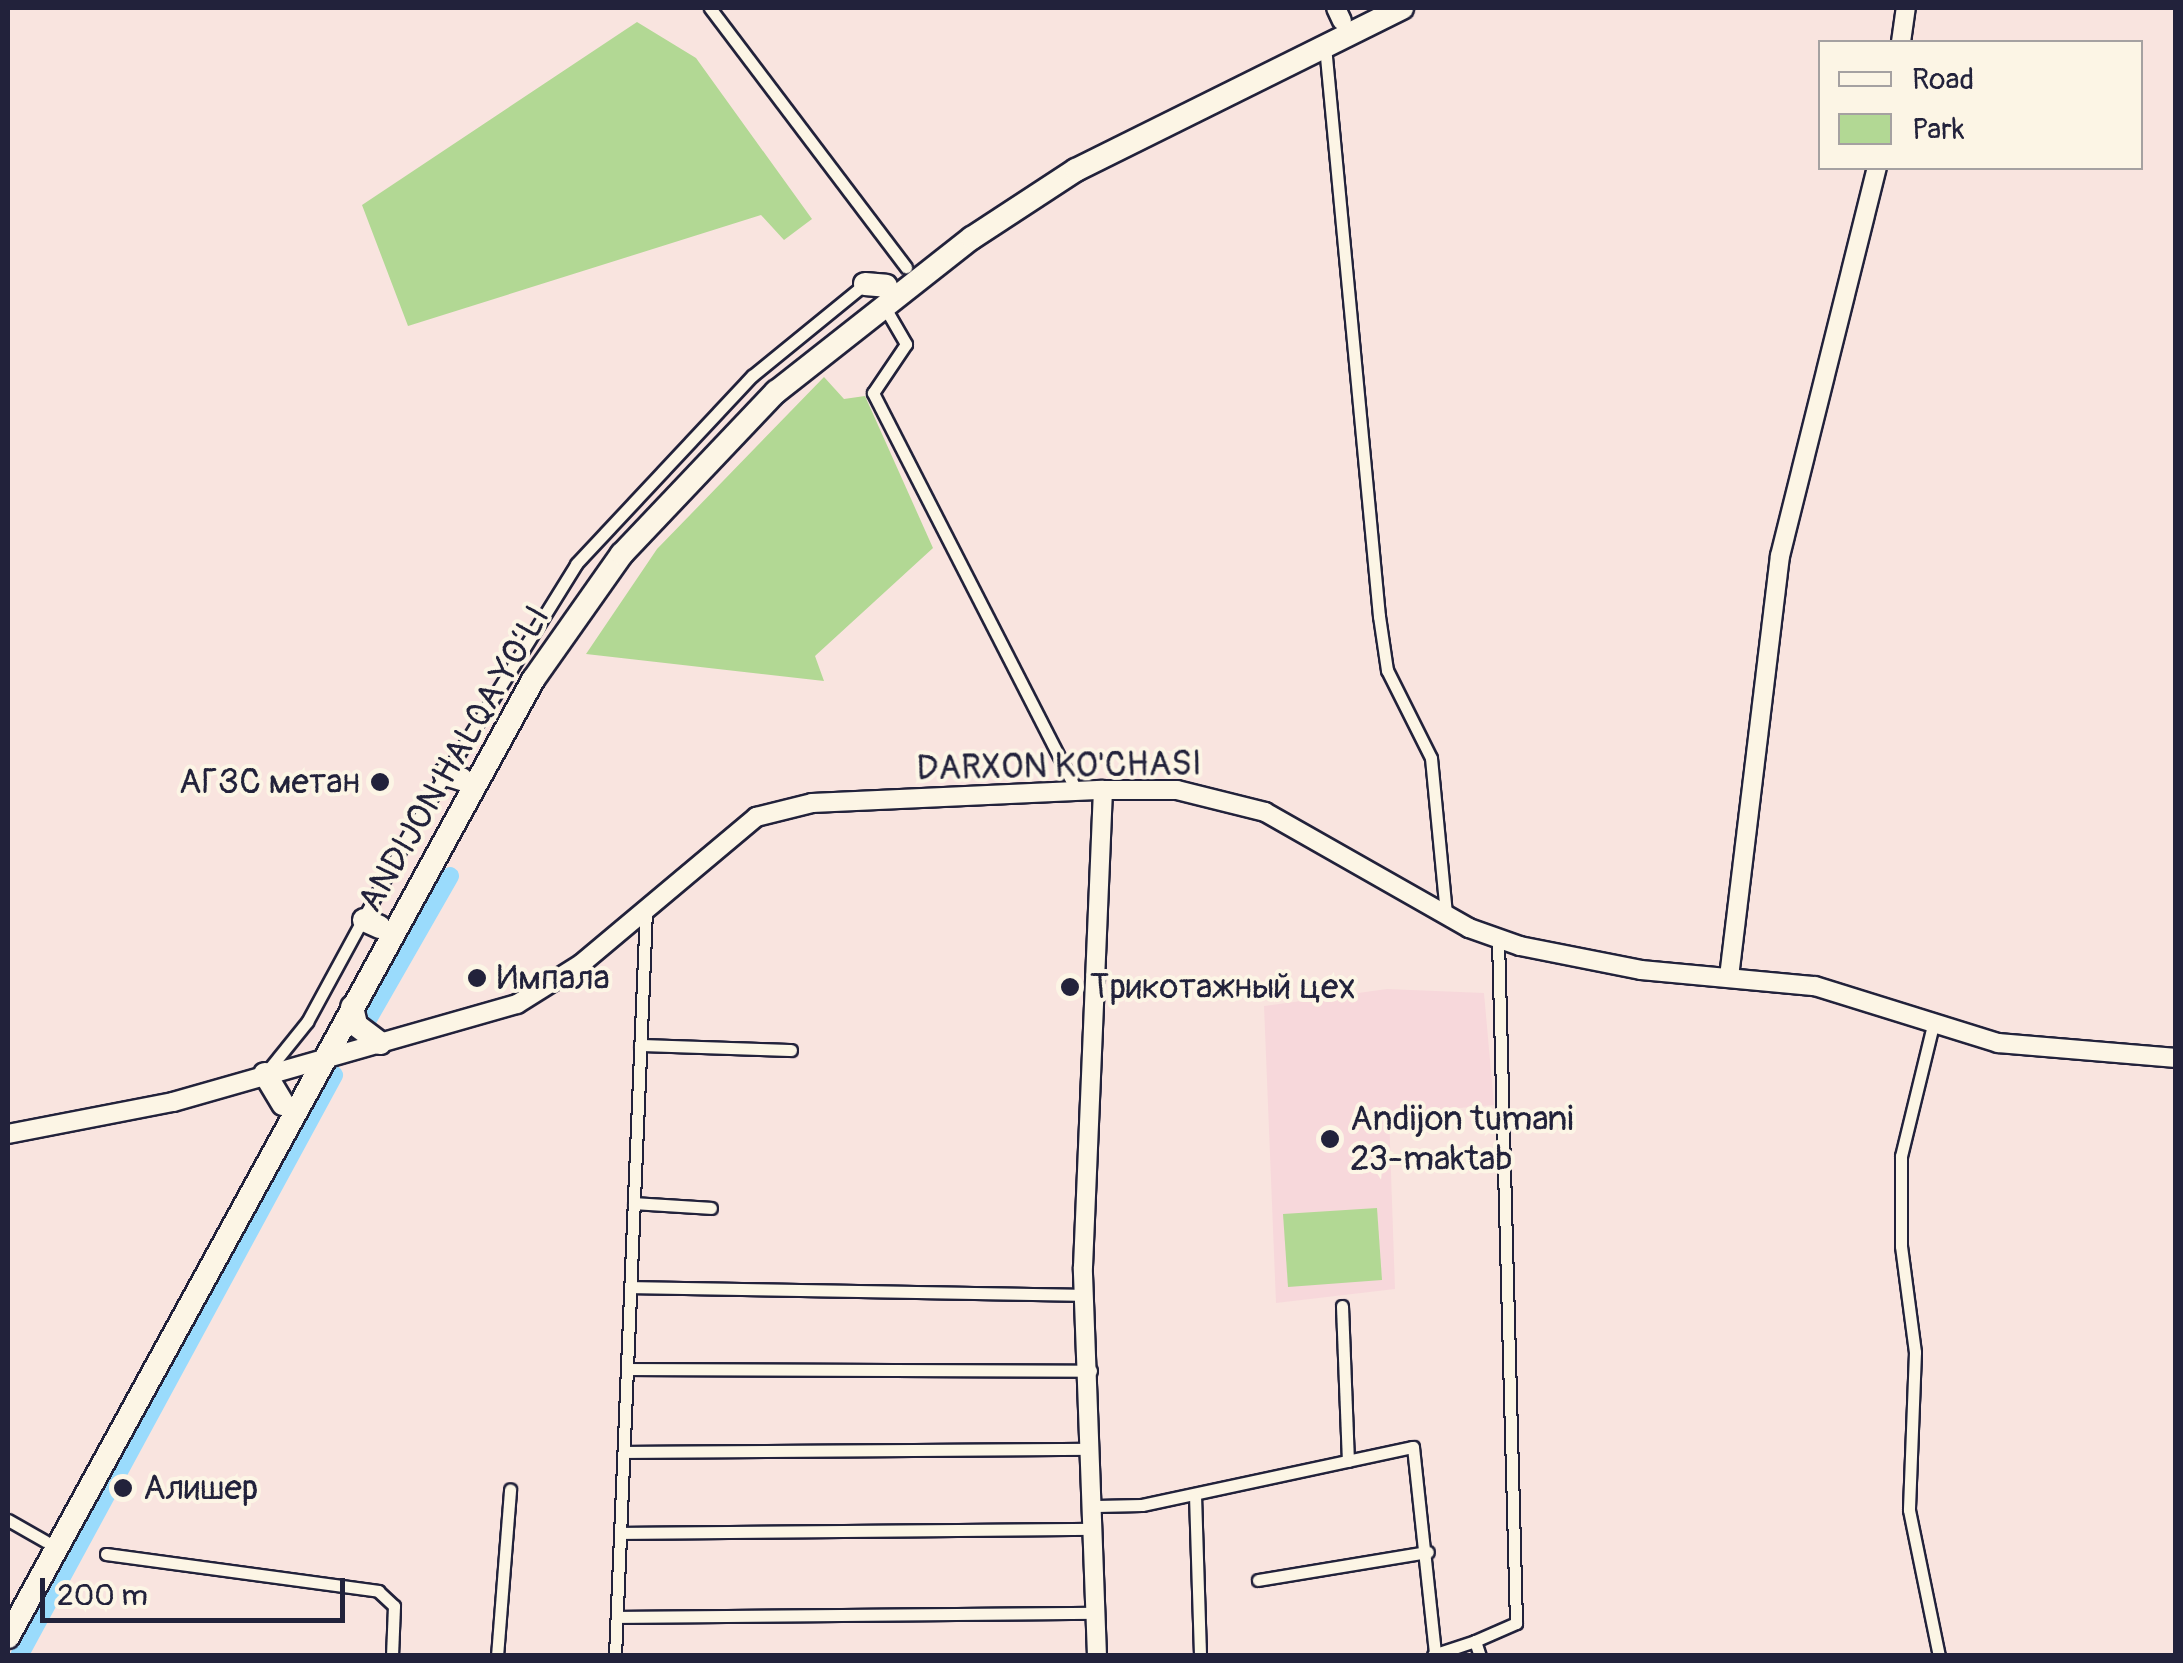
<!DOCTYPE html>
<html>
<head>
<meta charset="utf-8">
<style>
  body { margin:0 }
  #map { position:relative; width:2183px; height:1663px; overflow:hidden; background:#f9e4df; font-family:Pangolin,sans-serif }
  div>[style] { position:absolute }
  .built>* { inset:0; background:#f7d8db }
  .green>* { inset:0; background:#b2d894 }
  .river>* { height:18px; margin:-9px; padding:0 9px; transform-origin:9px; border-radius:9px; background:#9adbfc }
  .roads { filter:drop-shadow(2px 0 #22223b) drop-shadow(-2px 0 #22223b) drop-shadow(0 2px #22223b) drop-shadow(0 -2px #22223b) }
  .street>* { height:11px; margin:-5.5px; padding:0 5.5px; transform-origin:5.5px; border-radius:5.5px; background:#fcf5e5 }
  .secondary>* { height:18px; margin:-9px; padding:0 9px; transform-origin:9px; border-radius:9px; background:#fcf5e5 }
  .highway>* { height:22px; margin:-11px; padding:0 11px; transform-origin:11px; border-radius:11px; background:#fcf5e5 }
  .dots>* { width:28px; height:28px; translate:-50% -50%; box-sizing:border-box; border:5px solid #fcf5e5; border-radius:50% }
  span { translate:-50% -50%; white-space:nowrap; text-align:center; line-height:1.15; -webkit-text-stroke:8px #fcf5e5; paint-order:stroke }
  .street-label { font-size:35px; color:#22223b }
  .poi-label { font-size:35px; color:#22223b }
  .right { translate:-100% -50%; text-align:right }
  .left { translate:0 -50%; text-align:left }
  .frame { position:absolute; inset:0; border:10px solid #22223b; pointer-events:none }
  .legend { position:absolute; left:1818px; top:40px; width:325px; height:130px; box-sizing:border-box; background:#fcf5e5; border:2px solid #a5a1a1; margin:0; padding:12px 18px; list-style:none; font-size:30px; color:#22223b }
  .legend li { display:flex; align-items:center; gap:20px; height:50px }
  .legend b { width:50px; border:2px solid #a5a1a1 }
  .scale { position:absolute; left:40px; top:1578px; width:305px; height:45px; box-sizing:border-box; border:5px solid #22223b; border-top:0; padding-left:12px; font-size:30px; line-height:35px; white-space:nowrap; color:#22223b; -webkit-text-stroke:8px #fcf5e5; paint-order:stroke }
</style>
</head>
<body>
<div id="map">
  <div class="built">
    <div style="clip-path:polygon(1387px 989px,1484px 993px,1494px 1105px,1389px 1114px,1395px 1289px,1276px 1303px,1264px 1006px)"></div>
  </div>
  <div class="green">
    <div style="clip-path:polygon(637px 22px,696px 58px,812px 219px,784px 240px,761px 215px,408px 326px,362px 205px)"></div>
    <div style="clip-path:polygon(824px 377px,844px 399px,865px 396px,933px 548px,815px 656px,824px 681px,586px 654px,657px 549px)"></div>
    <div style="clip-path:polygon(1377px 1208px,1382px 1280px,1288px 1287px,1283px 1214px)"></div>
  </div>
  <div class="river">
    <div style="left:367px;top:1021px;width:167px;rotate:-60.2deg"></div>
    <div style="left:19px;top:1656px;width:661px;rotate:-61.53deg"></div>
  </div>
  <div class="roads">
    <div class="street">
      <div style="left:710px;top:8px;width:325px;rotate:52.9deg"></div>
      <div style="left:1325px;top:46px;width:573px;rotate:84.59deg"></div>
      <div style="left:1379px;top:616px;width:55px;rotate:81.6deg"></div>
      <div style="left:1387px;top:670px;width:98px;rotate:63.4deg"></div>
      <div style="left:1431px;top:758px;width:158px;rotate:84.5deg"></div>
      <div style="left:884px;top:306px;width:44px;rotate:59.9deg"></div>
      <div style="left:906px;top:344px;width:59px;rotate:124deg"></div>
      <div style="left:873px;top:393px;width:448px;rotate:62.9deg"></div>
      <div style="left:1932px;top:1029px;width:131px;rotate:103.7deg"></div>
      <div style="left:1901px;top:1156px;width:90px;rotate:90deg"></div>
      <div style="left:1901px;top:1246px;width:107px;rotate:82.5deg"></div>
      <div style="left:1915px;top:1352px;width:158px;rotate:92.2deg"></div>
      <div style="left:1909px;top:1510px;width:149px;rotate:78.4deg"></div>
      <div style="left:640px;top:1045px;width:151px;rotate:1.9deg"></div>
      <div style="left:265px;top:1074px;width:67px;rotate:-51.1deg"></div>
      <div style="left:307px;top:1022px;width:220px;rotate:-61.5deg"></div>
      <div style="left:412px;top:829px;width:312px;rotate:-58.2deg"></div>
      <div style="left:576px;top:564px;width:258px;rotate:-46.9deg"></div>
      <div style="left:752px;top:376px;width:146px;rotate:-39.2deg"></div>
      <div style="left:634px;top:1203px;width:77px;rotate:3.7deg"></div>
      <div style="left:631px;top:1287px;width:454px;rotate:1deg"></div>
      <div style="left:1342px;top:1306px;width:155px;rotate:87.8deg"></div>
      <div style="left:627px;top:1369px;width:464px;rotate:0.2deg"></div>
      <div style="left:624px;top:1452px;width:468px;rotate:-0.4deg"></div>
      <div style="left:1195px;top:1495px;width:161px;rotate:88.2deg"></div>
      <div style="left:1096px;top:1506px;width:46px;rotate:-1.2deg"></div>
      <div style="left:1142px;top:1505px;width:277px;rotate:-12.1deg"></div>
      <div style="left:1413px;top:1447px;width:208px;rotate:83.9deg"></div>
      <div style="left:8px;top:1520px;width:43px;rotate:29.6deg"></div>
      <div style="left:620px;top:1533px;width:475px;rotate:-0.5deg"></div>
      <div style="left:106px;top:1554px;width:275px;rotate:7.7deg"></div>
      <div style="left:378px;top:1591px;width:22px;rotate:43deg"></div>
      <div style="left:394px;top:1606px;width:50px;rotate:92.3deg"></div>
      <div style="left:1258px;top:1580px;width:172px;rotate:-9.4deg"></div>
      <div style="left:617px;top:1617px;width:477px;rotate:-0.5deg"></div>
      <div style="left:1475px;top:1641px;width:45px;rotate:-23.7deg"></div>
      <div style="left:1516px;top:1623px;width:684px;rotate:-91.51deg"></div>
      <div style="left:1433px;top:1655px;width:44px;rotate:-18.4deg"></div>
      <div style="left:1475px;top:1641px;width:16px;rotate:72deg"></div>
      <div style="left:497px;top:1656px;width:167px;rotate:-85.5deg"></div>
      <div style="left:615px;top:1656px;width:747px;rotate:-87.62deg"></div>
    </div>
    <div class="secondary">
      <div style="left:1336px;top:8px;width:14px;rotate:65deg"></div>
      <div style="left:1901px;top:42px;width:34px;rotate:-82deg"></div>
      <div style="left:1729px;top:977px;width:424px;rotate:-83.1deg"></div>
      <div style="left:1780px;top:556px;width:400px;rotate:-76deg"></div>
      <div style="left:8px;top:1134px;width:168px;rotate:-11deg"></div>
      <div style="left:173px;top:1102px;width:358px;rotate:-15.9deg"></div>
      <div style="left:517px;top:1004px;width:75px;rotate:-32deg"></div>
      <div style="left:581px;top:964px;width:229px;rotate:-40deg"></div>
      <div style="left:756px;top:817px;width:58px;rotate:-14deg"></div>
      <div style="left:812px;top:803px;width:291px;rotate:-2.6deg"></div>
      <div style="left:1103px;top:790px;width:74px"></div>
      <div style="left:1177px;top:790px;width:91px;rotate:14deg"></div>
      <div style="left:1265px;top:812px;width:235px;rotate:29.6deg"></div>
      <div style="left:1469px;top:928px;width:54px;rotate:19.4deg"></div>
      <div style="left:1520px;top:946px;width:123px;rotate:11.2deg"></div>
      <div style="left:1641px;top:970px;width:175px;rotate:5.3deg"></div>
      <div style="left:1815px;top:986px;width:192px;rotate:17.3deg"></div>
      <div style="left:1998px;top:1043px;width:179px;rotate:4.8deg"></div>
      <div style="left:1097px;top:1656px;width:389px;rotate:-92.1deg"></div>
      <div style="left:1083px;top:1267px;width:477px;rotate:-87.6deg"></div>
    </div>
    <div class="highway">
      <div style="left:865px;top:284px;width:21px;rotate:5deg"></div>
      <div style="left:445px;top:774px;width:17px;rotate:17deg"></div>
      <div style="left:364px;top:920px;width:17px;rotate:24deg"></div>
      <div style="left:352px;top:1007px;width:18px;rotate:77deg"></div>
      <div style="left:356px;top:1025px;width:30px;rotate:37deg"></div>
      <div style="left:265px;top:1074px;width:35px;rotate:59deg"></div>
      <div style="left:8px;top:1637px;width:1092px;rotate:-61.25deg"></div>
      <div style="left:533px;top:680px;width:154px;rotate:-54.8deg"></div>
      <div style="left:622px;top:554px;width:224px;rotate:-46.5deg"></div>
      <div style="left:776px;top:392px;width:249px;rotate:-38.2deg"></div>
      <div style="left:972px;top:238px;width:124px;rotate:-33.2deg"></div>
      <div style="left:1076px;top:170px;width:364px;rotate:-26.4deg"></div>
    </div>
  </div>
  <div class="dots">
    <div style="left:380px;top:782px;background:#22223b"></div>
    <div style="left:477px;top:978px;background:#22223b"></div>
    <div style="left:1070px;top:987px;background:#22223b"></div>
    <div style="left:1330px;top:1139px;background:#22223b"></div>
    <div style="left:123px;top:1488px;background:#22223b"></div>
  </div>
  <div class="street-label">
    <span style="left:454px;top:759px;rotate:-60deg">ANDIJON HALQA YO‘LI</span>
    <span style="left:1059px;top:766px;rotate:-1deg">DARXON KO'CHASI</span>
  </div>
  <div class="poi-label">
    <span class="right" style="left:360px;top:782px">АГЗС метан</span>
    <span class="left" style="left:497px;top:978px">Импала</span>
    <span class="left" style="left:1090px;top:987px">Трикотажный цех</span>
    <span class="left" style="left:1350px;top:1139px">Andijon tumani<br>23-maktab</span>
    <span class="left" style="left:143px;top:1488px">Алишер</span>
  </div>
  <div class="frame"></div>
  <ul class="legend">
  <li><b style="height:12px;background:#fcf5e5"></b>Road</li>
  <li><b style="height:28px;background:#b2d894"></b>Park</li>
  </ul>
  <div class="scale">200 m</div>
</div>
</body>
</html>
